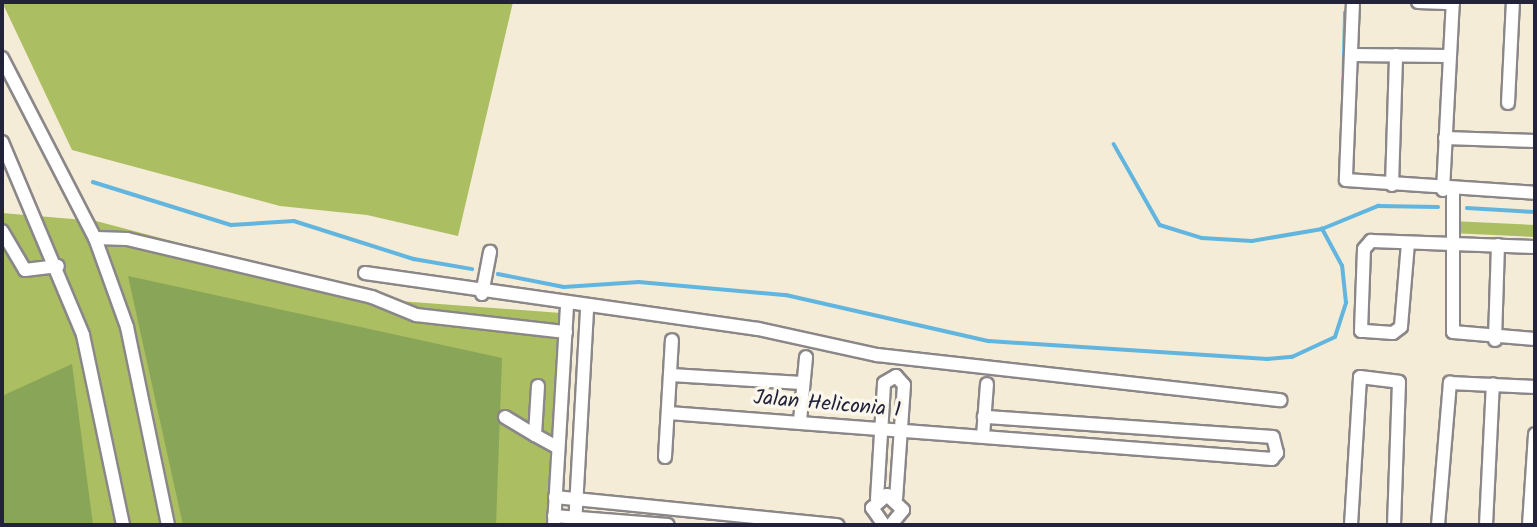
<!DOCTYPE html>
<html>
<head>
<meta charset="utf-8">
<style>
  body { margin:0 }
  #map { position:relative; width:1537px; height:527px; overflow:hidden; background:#f4ecd6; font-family:Kalam,sans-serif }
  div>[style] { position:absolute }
  .green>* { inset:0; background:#abbe62 }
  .forest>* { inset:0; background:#88a558 }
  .stream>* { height:3.5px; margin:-1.75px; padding:0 1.75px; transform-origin:1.75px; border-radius:1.75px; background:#62b5de }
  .roads { filter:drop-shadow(2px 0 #8b8788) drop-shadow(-2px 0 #8b8788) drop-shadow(0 2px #8b8788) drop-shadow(0 -2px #8b8788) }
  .minor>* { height:12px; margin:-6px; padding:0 6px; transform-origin:6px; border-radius:6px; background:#fff }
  span { translate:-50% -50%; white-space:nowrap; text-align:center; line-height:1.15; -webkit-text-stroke:7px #fbf7ec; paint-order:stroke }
  .street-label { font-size:21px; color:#22223b }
  .frame { position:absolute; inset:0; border:4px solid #22223b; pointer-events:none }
</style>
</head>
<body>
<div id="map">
  <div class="green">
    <div style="clip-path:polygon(2px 2px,513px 2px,458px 236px,367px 215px,280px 206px,72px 150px)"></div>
    <div style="clip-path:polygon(2px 213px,96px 221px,399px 301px,561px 313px,546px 525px,2px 525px)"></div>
    <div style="clip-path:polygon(1452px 221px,1535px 225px,1535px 237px,1451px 233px)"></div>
  </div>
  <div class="forest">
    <div style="clip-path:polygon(128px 276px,502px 358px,496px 525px,183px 525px)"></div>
    <div style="clip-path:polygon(72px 364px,93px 525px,2px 525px,2px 396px)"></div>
  </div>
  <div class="stream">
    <div style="left:1342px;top:139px;width:126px;rotate:-88.6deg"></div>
    <div style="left:1114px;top:144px;width:93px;rotate:60.4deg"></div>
    <div style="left:1160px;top:225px;width:44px;rotate:17.2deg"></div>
    <div style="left:1202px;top:238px;width:50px;rotate:3.4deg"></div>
    <div style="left:1252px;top:241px;width:71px;rotate:-9.7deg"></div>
    <div style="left:1322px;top:229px;width:61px;rotate:-22.3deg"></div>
    <div style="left:1378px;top:206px;width:60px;rotate:1deg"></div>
    <div style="left:93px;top:182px;width:145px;rotate:17.3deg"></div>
    <div style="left:231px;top:225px;width:63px;rotate:-3.6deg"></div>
    <div style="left:294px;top:221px;width:126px;rotate:17.6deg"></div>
    <div style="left:414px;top:259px;width:59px;rotate:9.8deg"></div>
    <div style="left:1467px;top:208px;width:68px;rotate:3.4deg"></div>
    <div style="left:498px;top:274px;width:67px;rotate:11.1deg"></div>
    <div style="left:564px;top:287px;width:75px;rotate:-3.8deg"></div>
    <div style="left:639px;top:282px;width:148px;rotate:5.1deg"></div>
    <div style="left:786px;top:295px;width:208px;rotate:12.8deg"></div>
    <div style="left:989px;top:341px;width:279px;rotate:3.7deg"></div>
    <div style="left:1267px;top:359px;width:25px;rotate:-5deg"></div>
    <div style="left:1292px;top:357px;width:47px;rotate:-24.9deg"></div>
    <div style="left:1335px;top:337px;width:36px;rotate:-72deg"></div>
    <div style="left:1346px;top:303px;width:37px;rotate:-96deg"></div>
    <div style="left:1342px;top:266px;width:42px;rotate:-118.4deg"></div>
  </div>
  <div class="roads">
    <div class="minor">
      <div style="left:1353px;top:2px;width:178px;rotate:92.3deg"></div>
      <div style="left:1346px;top:180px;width:189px;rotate:3.9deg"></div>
      <div style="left:1418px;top:2px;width:35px;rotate:2deg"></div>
      <div style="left:1351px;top:55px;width:97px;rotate:0.6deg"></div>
      <div style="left:2px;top:58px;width:203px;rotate:62.7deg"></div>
      <div style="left:95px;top:238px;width:95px;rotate:70.2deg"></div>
      <div style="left:127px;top:327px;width:202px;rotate:78.3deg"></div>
      <div style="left:1508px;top:103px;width:101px;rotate:-87.2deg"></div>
      <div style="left:1445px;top:138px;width:90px;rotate:1.9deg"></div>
      <div style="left:2px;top:142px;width:209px;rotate:67.2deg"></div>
      <div style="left:83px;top:335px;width:194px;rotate:78.1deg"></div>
      <div style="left:1392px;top:185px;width:130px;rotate:-88.2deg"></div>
      <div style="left:1443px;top:190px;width:188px;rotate:-87deg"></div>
      <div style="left:1453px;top:191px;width:141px;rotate:90deg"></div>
      <div style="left:1453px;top:332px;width:82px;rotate:4.9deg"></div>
      <div style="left:2px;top:231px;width:45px;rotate:59.5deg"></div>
      <div style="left:25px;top:270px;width:33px;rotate:-7deg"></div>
      <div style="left:95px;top:238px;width:32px;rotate:2deg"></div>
      <div style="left:127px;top:239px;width:252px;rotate:13.3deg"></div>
      <div style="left:372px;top:297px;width:48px;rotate:22.2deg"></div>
      <div style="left:416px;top:315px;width:151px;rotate:6.5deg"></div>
      <div style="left:1408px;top:243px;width:84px;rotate:94.8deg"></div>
      <div style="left:1401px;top:327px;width:10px;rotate:143deg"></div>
      <div style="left:1393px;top:333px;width:32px;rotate:-176deg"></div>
      <div style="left:1361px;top:331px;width:82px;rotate:-87.9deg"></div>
      <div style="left:1364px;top:249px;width:11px;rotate:-49deg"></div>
      <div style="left:1371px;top:241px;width:164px;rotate:2.1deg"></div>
      <div style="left:365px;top:273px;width:397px;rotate:8.1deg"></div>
      <div style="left:758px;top:329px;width:122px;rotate:12.3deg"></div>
      <div style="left:877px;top:355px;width:406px;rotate:6.4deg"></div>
      <div style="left:482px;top:294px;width:43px;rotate:-79.2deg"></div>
      <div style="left:1495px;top:340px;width:95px;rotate:-88.2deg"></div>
      <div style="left:671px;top:375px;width:131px;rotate:3.5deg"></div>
      <div style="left:538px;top:386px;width:49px;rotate:93.5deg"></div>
      <div style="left:535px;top:435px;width:26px;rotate:29deg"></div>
      <div style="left:669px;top:413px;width:605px;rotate:4.36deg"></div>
      <div style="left:1272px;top:459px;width:8px;rotate:-50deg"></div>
      <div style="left:1277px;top:453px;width:16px;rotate:-104deg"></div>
      <div style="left:1273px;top:437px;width:290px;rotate:-176deg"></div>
      <div style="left:505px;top:417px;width:35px;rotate:31deg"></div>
      <div style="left:800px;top:421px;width:64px;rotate:-84.6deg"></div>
      <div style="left:983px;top:436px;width:52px;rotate:-85.6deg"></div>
      <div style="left:665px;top:457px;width:117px;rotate:-86.6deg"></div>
      <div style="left:555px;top:497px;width:284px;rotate:5.7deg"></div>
      <div style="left:877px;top:499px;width:116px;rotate:-86.5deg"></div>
      <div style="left:884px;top:383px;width:14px;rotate:-30deg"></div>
      <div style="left:896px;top:376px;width:12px;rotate:48deg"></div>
      <div style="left:904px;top:385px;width:113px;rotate:94deg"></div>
      <div style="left:554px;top:516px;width:114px;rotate:4.5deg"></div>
      <div style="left:554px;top:525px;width:218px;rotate:-86.6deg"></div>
      <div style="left:575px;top:525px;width:216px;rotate:-86.8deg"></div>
      <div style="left:884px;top:525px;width:21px;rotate:-125deg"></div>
      <div style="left:872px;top:508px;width:20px;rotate:-41deg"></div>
      <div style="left:887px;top:495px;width:22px;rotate:43deg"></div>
      <div style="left:903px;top:510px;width:19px;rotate:129deg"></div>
      <div style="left:1351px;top:525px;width:148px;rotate:-86.5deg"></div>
      <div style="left:1360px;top:377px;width:39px;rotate:7deg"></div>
      <div style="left:1399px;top:382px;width:143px;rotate:92deg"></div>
      <div style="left:1438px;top:525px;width:143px;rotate:-85.2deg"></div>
      <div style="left:1450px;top:383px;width:85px;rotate:2.7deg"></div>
      <div style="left:1486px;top:525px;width:141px;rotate:-87.2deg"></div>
      <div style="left:1529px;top:525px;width:91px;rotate:-86.2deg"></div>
    </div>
  </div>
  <div class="street-label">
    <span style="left:827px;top:405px;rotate:5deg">Jalan Heliconia 1</span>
  </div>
  <div class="frame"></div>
</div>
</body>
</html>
